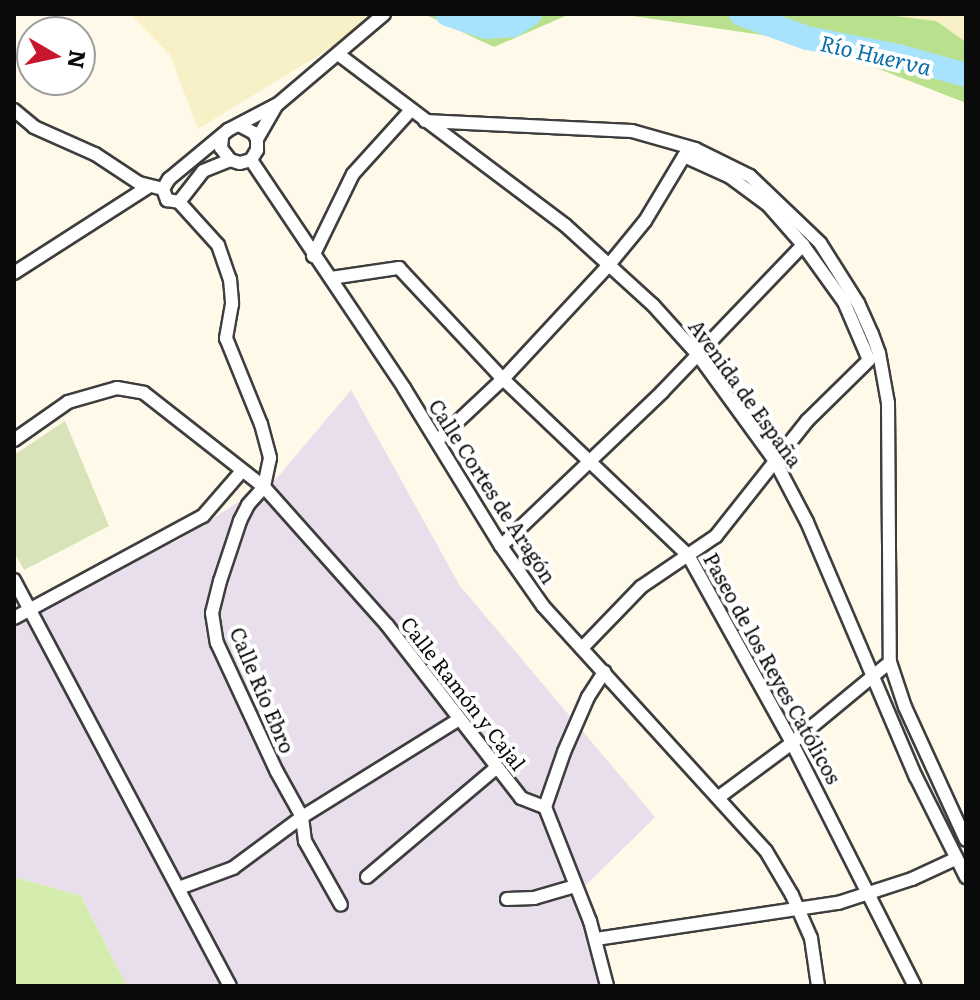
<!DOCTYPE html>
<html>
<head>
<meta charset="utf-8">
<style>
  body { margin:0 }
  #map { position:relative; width:980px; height:1000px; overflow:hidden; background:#fff9e9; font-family:Literata,serif }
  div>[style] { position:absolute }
  .industrial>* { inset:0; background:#e9deec }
  .farmland>* { inset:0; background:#f8f0c6 }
  .green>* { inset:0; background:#d4edaf }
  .forest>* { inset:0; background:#b8e08d }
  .cemetery>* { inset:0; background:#d8e3b9 }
  .river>* { height:24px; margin:-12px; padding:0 12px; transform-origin:12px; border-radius:12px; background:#a8e3fd }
  .roads { filter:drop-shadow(2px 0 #3e3e3e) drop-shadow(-2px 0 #3e3e3e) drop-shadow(0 2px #3e3e3e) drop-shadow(0 -2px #3e3e3e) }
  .street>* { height:12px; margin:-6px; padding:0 6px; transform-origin:6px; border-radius:6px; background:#fff }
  span { translate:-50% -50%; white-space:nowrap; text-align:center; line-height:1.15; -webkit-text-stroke:8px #fff; paint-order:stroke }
  .street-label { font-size:20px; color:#0b0b0b }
  .water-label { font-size:22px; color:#096ea8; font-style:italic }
  .frame { position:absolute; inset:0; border:16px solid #0b0b0b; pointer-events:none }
  .north { position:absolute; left:16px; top:16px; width:80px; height:80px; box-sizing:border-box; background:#fff; border:2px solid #9d9d9d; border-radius:50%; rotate:99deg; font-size:22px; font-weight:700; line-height:32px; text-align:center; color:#0b0b0b }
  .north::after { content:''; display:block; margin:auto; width:28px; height:36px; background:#c8162c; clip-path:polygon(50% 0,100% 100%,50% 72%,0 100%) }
</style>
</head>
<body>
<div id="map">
  <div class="industrial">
    <div style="clip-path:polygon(351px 390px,460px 586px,655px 817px,578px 893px,606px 986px,127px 986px,81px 896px,14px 877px,14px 609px,179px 540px,278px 477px)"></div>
  </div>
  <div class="farmland">
    <div style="clip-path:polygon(130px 14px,386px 14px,198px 129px,170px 55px)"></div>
    <div style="clip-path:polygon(879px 14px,966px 14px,966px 42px,936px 21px)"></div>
  </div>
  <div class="green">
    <div style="clip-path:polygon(14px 877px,81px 896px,127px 986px,14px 986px)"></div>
  </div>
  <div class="forest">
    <div style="clip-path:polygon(424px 14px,570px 14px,494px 47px)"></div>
    <div style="clip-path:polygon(619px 14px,879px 14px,936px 21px,966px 42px,966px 103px,810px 42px)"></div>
  </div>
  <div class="cemetery">
    <div style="clip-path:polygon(65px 421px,109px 526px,24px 570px,14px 552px,14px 455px)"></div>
  </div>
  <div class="river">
    <div style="left:447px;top:14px;width:41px;rotate:18.4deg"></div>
    <div style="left:486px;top:27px;width:27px;rotate:-4deg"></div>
    <div style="left:513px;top:25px;width:20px;rotate:-33deg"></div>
    <div style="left:741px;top:14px;width:70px;rotate:20deg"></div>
    <div style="left:807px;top:38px;width:93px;rotate:11.2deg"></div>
    <div style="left:898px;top:56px;width:71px;rotate:15.6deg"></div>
  </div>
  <div class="roads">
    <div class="street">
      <div style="left:338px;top:54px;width:284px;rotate:37deg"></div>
      <div style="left:565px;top:225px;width:119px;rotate:42.3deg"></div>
      <div style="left:653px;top:305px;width:67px;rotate:48deg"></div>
      <div style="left:698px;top:355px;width:131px;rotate:54deg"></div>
      <div style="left:775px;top:461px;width:69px;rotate:62.3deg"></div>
      <div style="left:807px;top:522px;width:277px;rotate:66.9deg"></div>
      <div style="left:916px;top:777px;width:112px;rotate:63.4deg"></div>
      <div style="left:14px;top:110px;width:26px;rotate:40deg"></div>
      <div style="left:34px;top:127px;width:67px;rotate:23.9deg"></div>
      <div style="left:95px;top:154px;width:53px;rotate:33.4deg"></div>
      <div style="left:139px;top:183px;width:25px;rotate:14deg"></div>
      <div style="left:425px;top:121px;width:207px;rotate:2.8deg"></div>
      <div style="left:632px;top:131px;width:66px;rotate:15.9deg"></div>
      <div style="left:695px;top:149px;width:61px;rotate:26.1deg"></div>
      <div style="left:750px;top:176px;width:97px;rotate:43.7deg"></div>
      <div style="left:820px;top:243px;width:71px;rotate:57.7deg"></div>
      <div style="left:858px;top:303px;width:34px;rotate:66deg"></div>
      <div style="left:872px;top:334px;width:20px;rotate:70deg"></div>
      <div style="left:879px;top:353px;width:51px;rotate:79.8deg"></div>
      <div style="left:888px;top:403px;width:259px;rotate:89.6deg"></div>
      <div style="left:890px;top:662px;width:127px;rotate:140.4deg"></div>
      <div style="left:792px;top:743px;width:91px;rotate:143.5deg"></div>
      <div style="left:222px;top:138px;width:10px;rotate:96deg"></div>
      <div style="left:221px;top:148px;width:15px;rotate:53deg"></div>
      <div style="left:230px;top:160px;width:10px;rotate:17deg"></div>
      <div style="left:240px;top:163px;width:11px;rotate:-15deg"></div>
      <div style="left:251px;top:160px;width:12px;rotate:-59deg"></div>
      <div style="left:257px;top:150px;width:11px;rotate:-90deg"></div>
      <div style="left:257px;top:139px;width:7px;rotate:-117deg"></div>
      <div style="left:254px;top:133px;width:15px;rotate:-152deg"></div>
      <div style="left:257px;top:139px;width:38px;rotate:-60deg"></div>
      <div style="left:251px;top:160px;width:275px;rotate:56.1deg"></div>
      <div style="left:404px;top:388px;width:185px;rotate:58.5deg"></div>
      <div style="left:501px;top:546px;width:73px;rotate:55deg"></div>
      <div style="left:543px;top:606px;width:331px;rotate:47.7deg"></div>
      <div style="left:766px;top:851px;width:51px;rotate:59.4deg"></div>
      <div style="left:792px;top:895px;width:47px;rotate:66.2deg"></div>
      <div style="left:811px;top:938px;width:49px;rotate:81.7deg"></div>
      <div style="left:163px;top:189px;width:12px;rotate:-59deg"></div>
      <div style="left:169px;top:179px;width:77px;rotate:-39.7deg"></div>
      <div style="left:228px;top:130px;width:56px;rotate:-27.5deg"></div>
      <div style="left:278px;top:104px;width:139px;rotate:-40.3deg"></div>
      <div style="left:163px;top:189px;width:12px;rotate:70deg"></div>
      <div style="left:167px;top:200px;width:12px;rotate:9deg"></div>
      <div style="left:179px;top:202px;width:39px;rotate:-52deg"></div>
      <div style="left:203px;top:171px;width:29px;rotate:-22deg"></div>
      <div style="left:179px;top:202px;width:58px;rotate:47.8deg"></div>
      <div style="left:218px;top:245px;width:36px;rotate:71deg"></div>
      <div style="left:230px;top:279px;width:25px;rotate:85deg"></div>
      <div style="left:232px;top:304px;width:35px;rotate:100deg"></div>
      <div style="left:226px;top:338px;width:93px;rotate:67.9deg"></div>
      <div style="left:261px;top:424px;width:35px;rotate:75deg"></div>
      <div style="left:270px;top:458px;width:30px;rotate:102deg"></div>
      <div style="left:313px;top:256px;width:91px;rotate:-64deg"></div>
      <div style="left:353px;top:174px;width:86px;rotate:-47.8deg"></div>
      <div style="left:14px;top:273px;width:159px;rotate:-32.7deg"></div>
      <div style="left:331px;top:278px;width:69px;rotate:-8.4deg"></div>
      <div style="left:399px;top:268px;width:152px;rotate:46.9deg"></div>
      <div style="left:503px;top:379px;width:255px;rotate:43.6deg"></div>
      <div style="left:688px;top:555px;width:215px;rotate:61deg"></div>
      <div style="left:792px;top:743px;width:272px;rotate:63.2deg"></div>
      <div style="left:14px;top:440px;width:66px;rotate:-35.1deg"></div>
      <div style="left:68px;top:402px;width:51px;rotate:-15.9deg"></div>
      <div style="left:117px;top:388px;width:27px;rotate:10deg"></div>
      <div style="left:144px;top:393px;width:152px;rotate:38.1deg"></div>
      <div style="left:264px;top:487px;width:185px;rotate:48.3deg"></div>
      <div style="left:387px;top:625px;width:219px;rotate:52.2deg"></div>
      <div style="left:521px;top:798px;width:26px;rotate:21deg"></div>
      <div style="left:545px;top:807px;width:123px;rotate:68.5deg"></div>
      <div style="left:590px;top:921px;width:67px;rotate:75.3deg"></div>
      <div style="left:437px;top:441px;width:91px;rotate:-43.2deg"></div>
      <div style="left:503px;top:379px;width:154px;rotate:-47.1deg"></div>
      <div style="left:608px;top:266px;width:58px;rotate:-50.6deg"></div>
      <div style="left:645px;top:221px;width:76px;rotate:-59deg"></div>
      <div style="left:684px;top:156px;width:51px;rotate:24.5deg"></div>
      <div style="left:730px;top:177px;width:47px;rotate:36.4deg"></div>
      <div style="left:768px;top:205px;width:53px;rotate:48.8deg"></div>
      <div style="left:803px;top:245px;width:70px;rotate:54.3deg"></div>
      <div style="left:844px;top:302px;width:63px;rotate:66.7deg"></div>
      <div style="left:869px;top:360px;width:87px;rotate:135.5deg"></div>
      <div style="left:807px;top:421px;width:147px;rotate:128.4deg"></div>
      <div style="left:716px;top:536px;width:91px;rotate:145.8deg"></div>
      <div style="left:641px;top:587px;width:85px;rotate:134deg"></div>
      <div style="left:264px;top:487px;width:24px;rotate:132deg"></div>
      <div style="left:248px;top:505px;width:18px;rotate:117deg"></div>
      <div style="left:240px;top:521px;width:63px;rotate:108.4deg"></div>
      <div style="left:220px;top:581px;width:33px;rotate:104deg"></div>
      <div style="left:212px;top:613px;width:30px;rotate:81deg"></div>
      <div style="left:217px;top:643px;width:142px;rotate:65.1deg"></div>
      <div style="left:277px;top:772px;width:51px;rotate:60.9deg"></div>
      <div style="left:302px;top:817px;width:24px;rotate:83deg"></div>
      <div style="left:305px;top:841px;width:73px;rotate:60.6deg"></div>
      <div style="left:501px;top:546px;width:223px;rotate:-43.7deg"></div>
      <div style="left:662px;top:392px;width:204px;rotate:-46.2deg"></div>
      <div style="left:14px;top:580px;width:460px;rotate:62deg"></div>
      <div style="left:14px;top:618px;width:215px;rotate:-28.4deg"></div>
      <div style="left:203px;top:516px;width:58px;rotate:-49.2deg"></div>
      <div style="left:890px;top:662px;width:47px;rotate:71.6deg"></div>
      <div style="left:905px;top:707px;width:146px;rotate:65.4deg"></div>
      <div style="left:545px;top:807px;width:58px;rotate:-70.9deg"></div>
      <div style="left:564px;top:752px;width:60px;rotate:-66.4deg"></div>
      <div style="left:588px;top:697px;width:30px;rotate:-57deg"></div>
      <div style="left:367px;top:877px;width:169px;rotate:-40.2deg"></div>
      <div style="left:179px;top:888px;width:58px;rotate:-20.3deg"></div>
      <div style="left:233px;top:868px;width:86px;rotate:-36.5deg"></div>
      <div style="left:302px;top:817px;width:184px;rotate:-31.9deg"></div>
      <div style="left:507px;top:899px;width:27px;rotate:-2deg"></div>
      <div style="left:534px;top:898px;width:43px;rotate:-16.3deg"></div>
      <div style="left:596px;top:939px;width:245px;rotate:-8.5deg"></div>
      <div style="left:838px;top:903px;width:78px;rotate:-18deg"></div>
      <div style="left:912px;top:879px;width:47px;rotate:-24.9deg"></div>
    </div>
  </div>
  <div class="street-label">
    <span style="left:746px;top:393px;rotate:54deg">Avenida de España</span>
    <span style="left:493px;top:491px;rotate:57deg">Calle Cortes de Aragón</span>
    <span style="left:773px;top:668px;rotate:61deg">Paseo de los Reyes Católicos</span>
    <span style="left:263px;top:690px;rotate:67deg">Calle Río Ebro</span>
    <span style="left:464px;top:693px;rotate:52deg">Calle Ramón y Cajal</span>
  </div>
  <div class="water-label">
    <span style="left:876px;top:54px;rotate:13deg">Río Huerva</span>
  </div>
  <div class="frame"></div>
  <div class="north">N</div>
</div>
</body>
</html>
